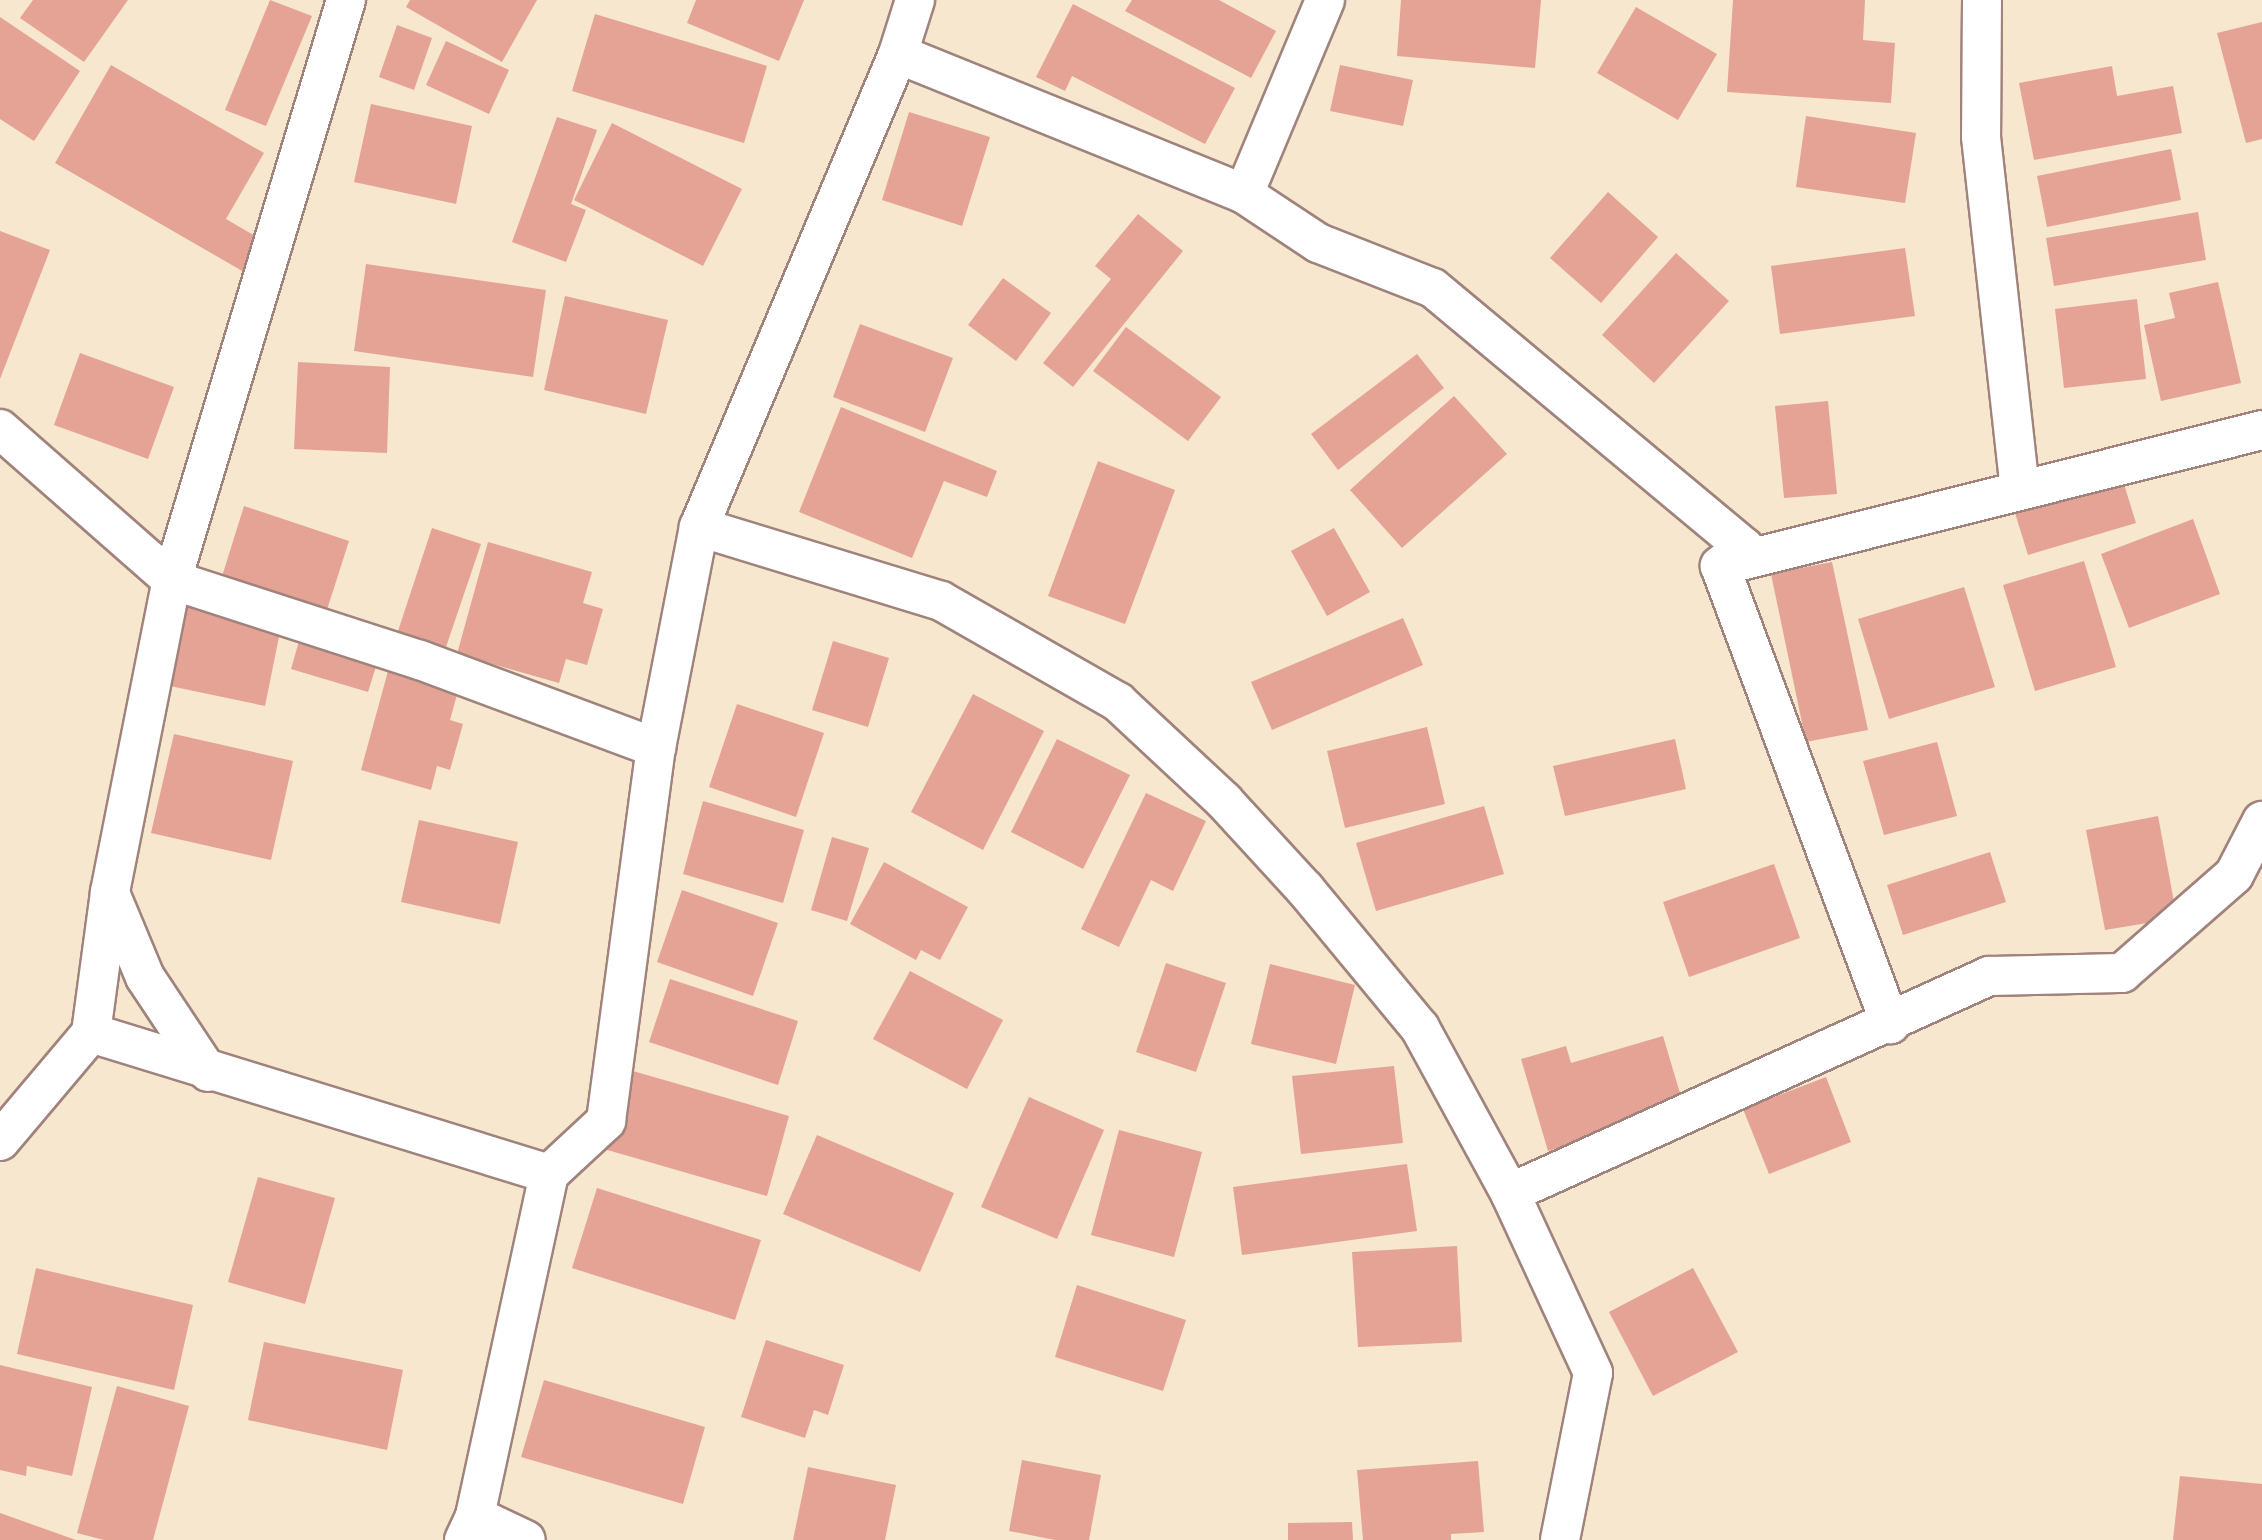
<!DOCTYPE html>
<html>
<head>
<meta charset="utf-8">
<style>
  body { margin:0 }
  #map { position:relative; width:2262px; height:1540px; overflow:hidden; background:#f6e7ce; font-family:Vollkorn,serif }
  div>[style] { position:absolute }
  .building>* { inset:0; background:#e5a395 }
  .roads { filter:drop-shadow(2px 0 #a0837c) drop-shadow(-2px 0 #a0837c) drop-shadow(0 2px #a0837c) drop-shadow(0 -2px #a0837c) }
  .minor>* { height:38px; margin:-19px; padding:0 19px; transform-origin:19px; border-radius:19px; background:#fff }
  span { translate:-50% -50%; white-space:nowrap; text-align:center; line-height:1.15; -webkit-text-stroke:7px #fcf5e5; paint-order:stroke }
</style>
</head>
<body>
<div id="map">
  <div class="building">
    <div style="clip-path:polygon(33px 0,128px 0,84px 62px,20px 18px)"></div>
    <div style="clip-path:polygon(270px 0,312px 16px,266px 126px,225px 110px)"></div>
    <div style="clip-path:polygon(410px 0,537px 0,502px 62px,406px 7px)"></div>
    <div style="clip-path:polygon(696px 0,804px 0,779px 61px,687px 23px)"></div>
    <div style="clip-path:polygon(1132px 0,1219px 0,1276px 31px,1251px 78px,1125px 11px)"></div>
    <div style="clip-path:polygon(1401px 0,1541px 0,1535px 68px,1397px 56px)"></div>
    <div style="clip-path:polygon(1733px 0,1865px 0,1863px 40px,1895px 43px,1891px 103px,1727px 92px)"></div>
    <div style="clip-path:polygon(1073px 4px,1235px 88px,1205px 144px,1072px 76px,1065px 91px,1036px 77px)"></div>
    <div style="clip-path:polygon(1636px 7px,1717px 54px,1678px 120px,1597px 73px)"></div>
    <div style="clip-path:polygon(595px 14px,767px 66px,744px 143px,572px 91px)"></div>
    <div style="clip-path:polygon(0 17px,80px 71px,34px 141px,0 119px)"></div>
    <div style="clip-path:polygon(2262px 22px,2262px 139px,2246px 143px,2217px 33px)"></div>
    <div style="clip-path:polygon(397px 25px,432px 38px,414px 90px,379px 77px)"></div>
    <div style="clip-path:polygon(446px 41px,509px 70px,489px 114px,426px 85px)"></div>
    <div style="clip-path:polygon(111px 65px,264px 153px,226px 219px,262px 240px,244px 272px,55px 163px)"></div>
    <div style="clip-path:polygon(1340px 65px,1413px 80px,1403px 126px,1330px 111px)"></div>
    <div style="clip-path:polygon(2112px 66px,2117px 96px,2173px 86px,2182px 133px,2034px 160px,2019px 83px)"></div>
    <div style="clip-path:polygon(371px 104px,472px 126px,456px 204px,354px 182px)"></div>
    <div style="clip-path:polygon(909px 112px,990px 137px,962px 226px,882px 200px)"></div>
    <div style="clip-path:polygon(1806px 116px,1916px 133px,1905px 203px,1796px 187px)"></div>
    <div style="clip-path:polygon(557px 117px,597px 130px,571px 204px,586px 210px,566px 262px,512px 242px)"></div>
    <div style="clip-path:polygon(612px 123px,742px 189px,703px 266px,574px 200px)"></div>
    <div style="clip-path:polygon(2171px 149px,2181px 200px,2047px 227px,2037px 176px)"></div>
    <div style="clip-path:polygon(1608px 192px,1658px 237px,1601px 303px,1550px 258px)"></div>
    <div style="clip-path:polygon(2198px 212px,2206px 260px,2054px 286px,2046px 238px)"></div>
    <div style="clip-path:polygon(1138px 214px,1183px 251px,1073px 387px,1043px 363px,1111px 279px,1095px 266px)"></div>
    <div style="clip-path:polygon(0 231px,50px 250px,0 379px)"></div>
    <div style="clip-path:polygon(1905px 248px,1915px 316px,1780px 334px,1771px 266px)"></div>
    <div style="clip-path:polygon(1676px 253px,1729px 301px,1654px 383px,1602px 335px)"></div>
    <div style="clip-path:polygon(366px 264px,546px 290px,533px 377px,354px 351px)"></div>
    <div style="clip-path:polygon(1003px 278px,1051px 313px,1016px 361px,968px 325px)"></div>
    <div style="clip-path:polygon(2218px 282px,2241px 383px,2161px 401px,2144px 325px,2175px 318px,2169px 293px)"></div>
    <div style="clip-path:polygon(565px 296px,668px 320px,646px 414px,544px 390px)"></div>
    <div style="clip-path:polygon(2137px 299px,2146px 379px,2064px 388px,2055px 309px)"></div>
    <div style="clip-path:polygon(860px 324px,953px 358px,925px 432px,833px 397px)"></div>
    <div style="clip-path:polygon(1126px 327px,1221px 397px,1188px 441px,1093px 371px)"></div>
    <div style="clip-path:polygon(80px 353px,174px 387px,148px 459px,54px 425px)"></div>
    <div style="clip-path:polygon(1417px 354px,1444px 388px,1338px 470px,1311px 434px)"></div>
    <div style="clip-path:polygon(298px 362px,390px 367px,387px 453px,294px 449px)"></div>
    <div style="clip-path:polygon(1454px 396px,1507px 454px,1402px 548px,1350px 490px)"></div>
    <div style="clip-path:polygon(1828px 401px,1837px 494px,1784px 498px,1775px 406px)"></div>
    <div style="clip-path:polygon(841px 407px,997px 471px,987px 497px,944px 481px,912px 558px,799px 512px)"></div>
    <div style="clip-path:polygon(1098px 461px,1175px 490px,1125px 624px,1048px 596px)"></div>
    <div style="clip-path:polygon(2123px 481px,2136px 523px,2028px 555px,2015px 513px)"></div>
    <div style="clip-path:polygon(244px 506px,349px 541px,324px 619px,219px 586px)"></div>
    <div style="clip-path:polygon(2193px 519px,2220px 594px,2129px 628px,2101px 554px)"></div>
    <div style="clip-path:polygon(432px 528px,481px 544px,446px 647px,398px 631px)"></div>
    <div style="clip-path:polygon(1334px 528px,1370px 592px,1327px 616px,1291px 551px)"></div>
    <div style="clip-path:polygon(488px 542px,592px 572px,583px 603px,603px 609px,587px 665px,566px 659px,559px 683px,457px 654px)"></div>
    <div style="clip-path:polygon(2084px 561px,2116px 667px,2035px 691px,2003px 585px)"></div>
    <div style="clip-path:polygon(1832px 562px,1868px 730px,1806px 742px,1771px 574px)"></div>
    <div style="clip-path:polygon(1964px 587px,1995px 687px,1889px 719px,1858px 619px)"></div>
    <div style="clip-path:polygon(186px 607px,281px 627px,265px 706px,170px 686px)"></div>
    <div style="clip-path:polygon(1403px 618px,1423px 665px,1272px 730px,1251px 682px)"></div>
    <div style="clip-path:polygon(301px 634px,379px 657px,368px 692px,291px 669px)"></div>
    <div style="clip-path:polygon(833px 641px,889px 658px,868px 727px,812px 710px)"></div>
    <div style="clip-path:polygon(388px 671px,458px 691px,450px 720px,463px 724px,450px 770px,437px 766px,431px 790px,361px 770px)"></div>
    <div style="clip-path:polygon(973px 694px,1044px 731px,983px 850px,911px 812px)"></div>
    <div style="clip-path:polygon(737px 704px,824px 733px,796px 817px,709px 787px)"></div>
    <div style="clip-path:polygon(1427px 727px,1445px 804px,1345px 828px,1327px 751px)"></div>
    <div style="clip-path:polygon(174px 734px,293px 761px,271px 860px,151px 833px)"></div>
    <div style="clip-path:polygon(1057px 739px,1130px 775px,1083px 869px,1011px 832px)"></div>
    <div style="clip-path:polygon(1675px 739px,1686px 789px,1565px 816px,1553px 766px)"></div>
    <div style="clip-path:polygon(1937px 742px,1957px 816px,1884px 835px,1863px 761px)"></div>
    <div style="clip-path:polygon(1146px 793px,1206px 821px,1173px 891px,1151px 880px,1119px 947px,1081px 929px)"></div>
    <div style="clip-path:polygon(703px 801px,804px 830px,783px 903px,683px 874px)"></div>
    <div style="clip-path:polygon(1484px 806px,1504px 874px,1376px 911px,1356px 843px)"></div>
    <div style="clip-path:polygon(2158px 816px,2177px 918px,2105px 930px,2086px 830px)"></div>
    <div style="clip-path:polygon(419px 820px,518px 842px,500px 924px,401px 902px)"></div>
    <div style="clip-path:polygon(832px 837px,869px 848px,847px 921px,811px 910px)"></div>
    <div style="clip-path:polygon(1990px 852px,2006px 902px,1903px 935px,1887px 885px)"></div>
    <div style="clip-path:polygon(884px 862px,968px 907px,940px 960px,921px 950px,916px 960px,850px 924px)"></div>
    <div style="clip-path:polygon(1774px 864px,1800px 938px,1689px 977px,1663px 902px)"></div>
    <div style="clip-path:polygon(682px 890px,778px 923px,753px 996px,657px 962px)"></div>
    <div style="clip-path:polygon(1166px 963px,1226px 983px,1196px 1072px,1136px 1052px)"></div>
    <div style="clip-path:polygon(1270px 964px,1355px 985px,1336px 1064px,1251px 1044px)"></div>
    <div style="clip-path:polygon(910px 971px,1003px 1020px,967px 1089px,873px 1039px)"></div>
    <div style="clip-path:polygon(670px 979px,798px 1021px,778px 1085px,649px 1042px)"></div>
    <div style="clip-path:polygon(1663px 1036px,1685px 1110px,1548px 1151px,1521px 1059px,1566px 1046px,1571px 1063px)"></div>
    <div style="clip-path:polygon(1394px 1066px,1403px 1143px,1301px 1154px,1292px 1076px)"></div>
    <div style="clip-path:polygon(626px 1069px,789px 1116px,767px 1196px,604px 1149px)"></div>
    <div style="clip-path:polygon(1826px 1077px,1851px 1142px,1769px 1174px,1743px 1109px)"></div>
    <div style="clip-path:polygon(1029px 1097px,1104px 1130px,1057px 1239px,981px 1207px)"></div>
    <div style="clip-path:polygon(1119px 1130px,1202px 1152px,1174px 1257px,1091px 1235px)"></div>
    <div style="clip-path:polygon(817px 1135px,954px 1193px,920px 1272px,783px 1214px)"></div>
    <div style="clip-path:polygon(1407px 1164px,1417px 1231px,1242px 1255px,1233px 1187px)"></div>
    <div style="clip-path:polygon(258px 1177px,335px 1198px,305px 1304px,228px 1282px)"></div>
    <div style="clip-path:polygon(597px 1188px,761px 1240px,735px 1320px,572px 1268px)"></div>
    <div style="clip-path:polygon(1457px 1246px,1462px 1342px,1358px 1347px,1352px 1252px)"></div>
    <div style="clip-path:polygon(36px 1268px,193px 1305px,174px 1390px,17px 1354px)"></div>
    <div style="clip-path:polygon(1693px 1268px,1738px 1352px,1653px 1396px,1609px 1312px)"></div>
    <div style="clip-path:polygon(1077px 1285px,1186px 1320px,1163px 1391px,1055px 1357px)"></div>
    <div style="clip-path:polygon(766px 1340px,844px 1365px,828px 1415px,814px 1410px,805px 1438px,741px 1417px)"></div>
    <div style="clip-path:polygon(264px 1342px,403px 1370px,387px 1450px,248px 1420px)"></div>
    <div style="clip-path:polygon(0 1365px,92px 1387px,72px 1476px,27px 1466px,26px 1476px,0 1470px)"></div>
    <div style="clip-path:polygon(544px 1380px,705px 1427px,683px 1504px,521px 1457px)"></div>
    <div style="clip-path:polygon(117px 1386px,189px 1406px,153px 1540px,104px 1540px,77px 1533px)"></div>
    <div style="clip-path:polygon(1022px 1460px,1101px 1475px,1089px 1540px,1055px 1540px,1009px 1531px)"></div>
    <div style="clip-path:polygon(1478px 1461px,1484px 1532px,1451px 1534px,1451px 1540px,1363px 1540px,1357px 1470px)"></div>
    <div style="clip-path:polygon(808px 1467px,896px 1485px,885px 1540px,793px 1540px)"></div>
    <div style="clip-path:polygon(2180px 1476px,2262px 1484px,2262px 1540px,2173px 1540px)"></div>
    <div style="clip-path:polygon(0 1513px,76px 1540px,0 1540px)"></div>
    <div style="clip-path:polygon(1352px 1522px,1353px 1540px,1288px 1540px,1288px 1523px)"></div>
  </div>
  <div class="roads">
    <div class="minor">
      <div style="left:1982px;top:0;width:137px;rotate:90.4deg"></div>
      <div style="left:1981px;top:137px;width:354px;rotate:83.7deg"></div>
      <div style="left:898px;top:54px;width:373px;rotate:22deg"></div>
      <div style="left:1244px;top:194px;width:89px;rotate:33.5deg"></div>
      <div style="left:1318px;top:243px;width:123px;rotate:21.4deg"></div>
      <div style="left:1433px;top:288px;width:405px;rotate:39.8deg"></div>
      <div style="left:1744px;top:547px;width:31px;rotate:142deg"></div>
      <div style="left:1720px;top:566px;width:489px;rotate:69.6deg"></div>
      <div style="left:1244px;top:194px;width:210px;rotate:-67.3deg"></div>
      <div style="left:0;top:429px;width:229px;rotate:41.3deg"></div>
      <div style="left:172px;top:580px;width:261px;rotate:17.9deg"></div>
      <div style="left:420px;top:660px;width:252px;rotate:20.4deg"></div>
      <div style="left:699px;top:527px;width:253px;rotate:17deg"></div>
      <div style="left:941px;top:601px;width:204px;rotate:29.7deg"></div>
      <div style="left:1118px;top:702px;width:145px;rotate:43deg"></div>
      <div style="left:1224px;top:801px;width:120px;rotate:47.4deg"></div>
      <div style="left:1305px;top:889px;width:180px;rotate:50.4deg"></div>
      <div style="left:1420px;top:1028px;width:188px;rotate:61.4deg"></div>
      <div style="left:1510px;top:1193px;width:198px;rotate:65.2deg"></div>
      <div style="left:1593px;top:1373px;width:170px;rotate:101.2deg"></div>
      <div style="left:1721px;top:566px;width:558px;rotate:-14.11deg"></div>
      <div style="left:110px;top:893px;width:91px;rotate:67.4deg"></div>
      <div style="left:145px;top:977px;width:114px;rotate:56.4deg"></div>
      <div style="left:91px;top:1033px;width:479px;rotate:17.1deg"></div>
      <div style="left:0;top:1141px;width:141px;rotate:-49.9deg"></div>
      <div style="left:91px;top:1033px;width:142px;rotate:-82.3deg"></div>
      <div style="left:110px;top:892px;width:318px;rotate:-78.8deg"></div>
      <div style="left:172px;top:580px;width:606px;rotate:-73.3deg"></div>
      <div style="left:1510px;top:1193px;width:526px;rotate:-24.37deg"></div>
      <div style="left:1989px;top:976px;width:133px;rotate:-1.3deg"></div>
      <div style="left:2122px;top:973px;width:149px;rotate:-41.2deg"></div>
      <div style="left:2234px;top:875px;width:61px;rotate:-62.6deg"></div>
      <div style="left:475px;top:1516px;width:56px;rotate:25.2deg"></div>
      <div style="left:464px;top:1540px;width:26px;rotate:-65deg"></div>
      <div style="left:475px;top:1516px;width:350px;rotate:-77.8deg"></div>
      <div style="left:549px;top:1174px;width:78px;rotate:-42.9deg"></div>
      <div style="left:606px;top:1121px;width:376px;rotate:-82.4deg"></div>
      <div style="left:656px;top:748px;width:225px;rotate:-79deg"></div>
      <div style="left:699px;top:527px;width:513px;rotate:-67.18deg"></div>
      <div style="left:898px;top:54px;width:57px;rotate:-72.5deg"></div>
    </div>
  </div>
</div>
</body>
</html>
